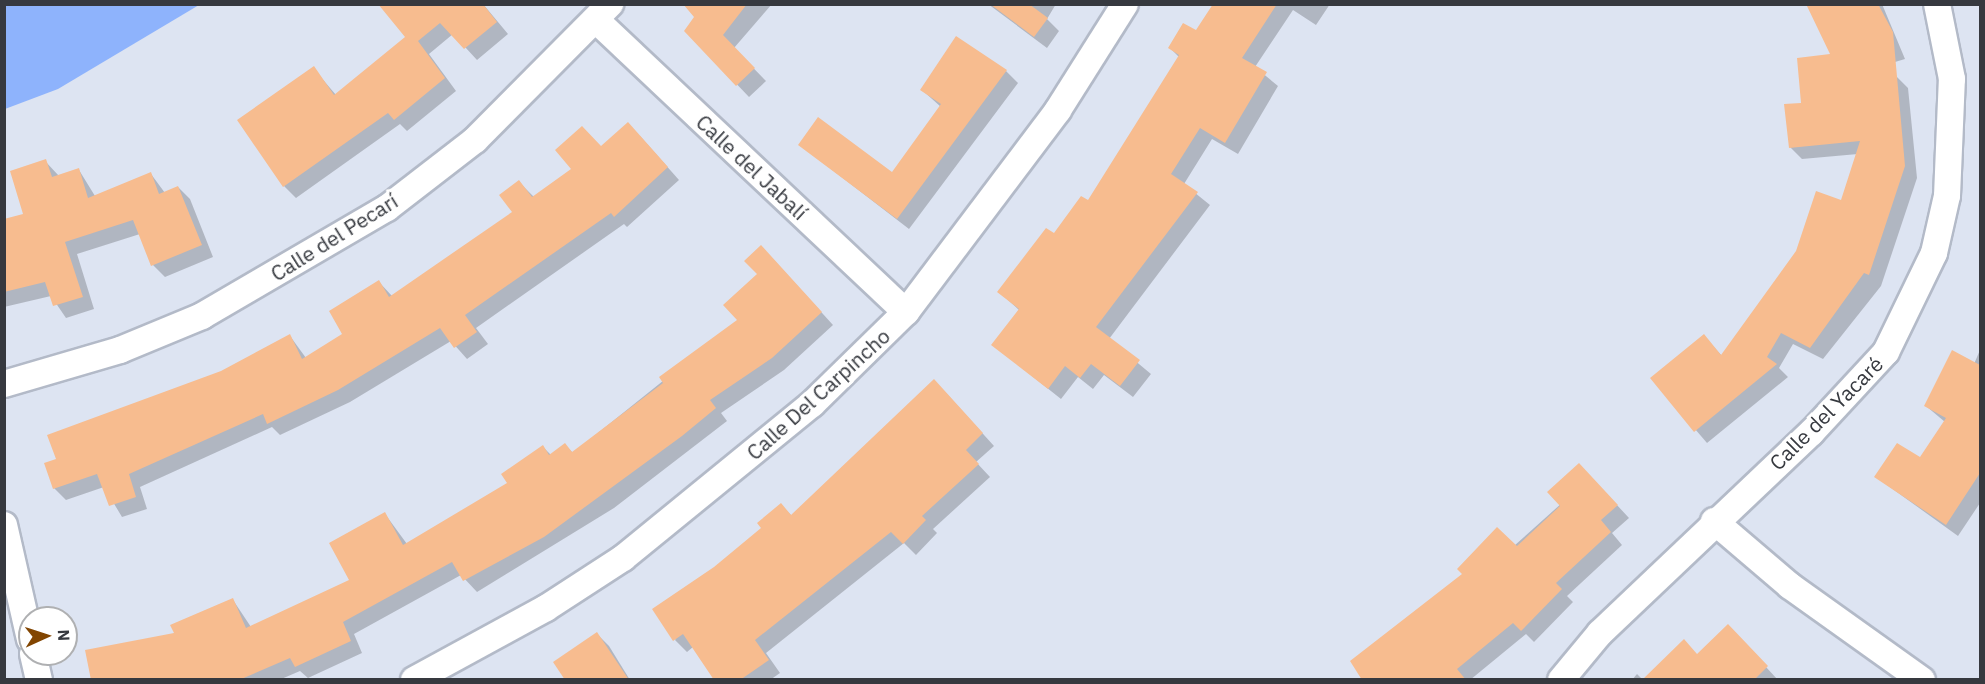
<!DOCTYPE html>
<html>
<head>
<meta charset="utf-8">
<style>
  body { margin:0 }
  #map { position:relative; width:1985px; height:684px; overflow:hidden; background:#dde4f2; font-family:"IBM Plex Sans",sans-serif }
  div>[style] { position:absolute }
  .water>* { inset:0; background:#8eb3fc }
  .shadow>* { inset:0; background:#0003 }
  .building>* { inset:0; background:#f7bc8f }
  .roads { filter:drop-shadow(2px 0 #b3bac8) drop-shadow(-2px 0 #b3bac8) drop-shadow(0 2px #b3bac8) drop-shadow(0 -2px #b3bac8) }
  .minor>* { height:26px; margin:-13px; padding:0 13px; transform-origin:13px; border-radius:13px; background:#fff }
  span { translate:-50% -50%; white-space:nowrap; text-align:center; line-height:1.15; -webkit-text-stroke:6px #fff; paint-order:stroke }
  .street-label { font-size:21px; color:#36393f }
  .frame { position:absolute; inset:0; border:6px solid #36393f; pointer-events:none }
  .north { position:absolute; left:18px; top:606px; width:60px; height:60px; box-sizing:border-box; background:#fff; border:2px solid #afb0b2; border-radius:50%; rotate:87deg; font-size:16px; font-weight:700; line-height:24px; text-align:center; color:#36393f }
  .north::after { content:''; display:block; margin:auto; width:21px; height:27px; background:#824500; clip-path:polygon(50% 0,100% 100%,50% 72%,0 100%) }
</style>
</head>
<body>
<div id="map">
  <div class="water">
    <div style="clip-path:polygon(5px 4px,199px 4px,199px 5px,58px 89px,5px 109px)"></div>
  </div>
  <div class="shadow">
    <div style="clip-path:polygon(380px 4px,483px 4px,508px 34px,477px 60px,453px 34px,429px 54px,456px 91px,407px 131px,400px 124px,296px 198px,284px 186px,313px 68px,336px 95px,407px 37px)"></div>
    <div style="clip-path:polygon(694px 4px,772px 4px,734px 48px,766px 81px,749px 97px,686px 31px,696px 17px)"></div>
    <div style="clip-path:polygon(988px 4px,1056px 4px,1047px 19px,1059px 31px,1047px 48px)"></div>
    <div style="clip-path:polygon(1215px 4px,1330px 4px,1316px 25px,1293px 10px,1255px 67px,1278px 86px,1238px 154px,1212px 139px,1184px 184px,1210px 205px,1109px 339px,1151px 374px,1133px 397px,1104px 375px,1093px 389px,1078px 377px,1061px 399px,993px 345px,1019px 310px,999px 292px,1088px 203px,1179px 57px,1170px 48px,1197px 32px)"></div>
    <div style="clip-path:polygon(1808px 4px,1882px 4px,1905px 59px,1865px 71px,1896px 76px,1908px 88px,1917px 178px,1881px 286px,1823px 359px,1793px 344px,1779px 368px,1788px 377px,1707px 443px,1652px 379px,1704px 336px,1722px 356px,1842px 202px,1858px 154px,1802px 159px,1790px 147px,1802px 104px,1832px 56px)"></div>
    <div style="clip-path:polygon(1006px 71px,1018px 83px,909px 229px,800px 145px,892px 174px,941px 107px,922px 90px)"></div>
    <div style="clip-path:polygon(640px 136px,679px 180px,627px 227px,624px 224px,476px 328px,488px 344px,467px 359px,451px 341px,350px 402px,280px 435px,272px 427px,140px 487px,147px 509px,122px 517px,104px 487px,66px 500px,54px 488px,57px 460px,290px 336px,306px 358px,345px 334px,379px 282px,392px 296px,514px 212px,519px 182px,534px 197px,601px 148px)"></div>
    <div style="clip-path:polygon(45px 161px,59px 176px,79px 170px,95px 196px,151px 174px,165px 193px,178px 187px,190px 199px,213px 257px,165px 277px,153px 265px,140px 234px,77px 254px,94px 309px,66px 318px,51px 296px,4px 307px,4px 220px,25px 215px)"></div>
    <div style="clip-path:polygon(773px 259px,833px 325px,784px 370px,721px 413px,727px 421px,614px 508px,477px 592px,461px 575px,354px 634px,362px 653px,308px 678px,300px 671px,279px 680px,92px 680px,233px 600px,251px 627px,351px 581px,385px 514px,407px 544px,510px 484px,543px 447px,551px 455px,565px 445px,573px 453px,739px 320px)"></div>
    <div style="clip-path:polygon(1980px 350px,1980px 503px,1958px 536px,1876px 477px,1920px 459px,1945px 422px,1926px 406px,1974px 364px)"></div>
    <div style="clip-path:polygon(946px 393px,994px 446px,976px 462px,990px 477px,933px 529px,937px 533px,916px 555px,904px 543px,766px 653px,780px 673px,770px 680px,715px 680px,693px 647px,687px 652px,675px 640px,715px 568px,763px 528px,781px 505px,792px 516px)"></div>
    <div style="clip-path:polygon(1591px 477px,1629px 518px,1612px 533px,1622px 545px,1567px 596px,1573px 602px,1534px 642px,1526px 634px,1470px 680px,1364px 680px)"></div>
    <div style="clip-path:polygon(1728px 626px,1778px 680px,1644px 680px,1697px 655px)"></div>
    <div style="clip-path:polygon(597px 634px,609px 646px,630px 680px,567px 680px)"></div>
    <div style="clip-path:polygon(1637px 674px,1643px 680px,1632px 680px)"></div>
  </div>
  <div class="building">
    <div style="clip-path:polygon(378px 4px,483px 4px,497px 22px,464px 49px,440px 23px,418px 41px,445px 78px,394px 120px,388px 113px,283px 187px,237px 120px,314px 66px,334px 95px,405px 37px)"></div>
    <div style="clip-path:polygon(683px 4px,747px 4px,723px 35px,755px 68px,736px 86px,684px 31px,694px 17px)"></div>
    <div style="clip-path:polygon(990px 4px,1029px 4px,1048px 18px,1034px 37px)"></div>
    <div style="clip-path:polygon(1213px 4px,1277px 4px,1242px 58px,1267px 72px,1225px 143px,1200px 128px,1171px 174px,1198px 192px,1096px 327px,1140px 360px,1120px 386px,1091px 364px,1080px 378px,1065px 366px,1048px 389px,991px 345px,1019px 309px,997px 292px,1046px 228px,1054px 233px,1081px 196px,1088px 200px,1179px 55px,1168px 48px,1183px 23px,1196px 30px)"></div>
    <div style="clip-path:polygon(1806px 4px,1878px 4px,1893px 32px,1905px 166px,1869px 275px,1864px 273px,1810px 348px,1781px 333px,1767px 357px,1777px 364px,1694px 432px,1650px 378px,1704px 334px,1721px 355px,1796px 251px,1816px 191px,1841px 200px,1860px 141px,1789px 148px,1784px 104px,1801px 103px,1797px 58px,1830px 54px)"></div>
    <div style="clip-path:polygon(956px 36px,1007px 70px,897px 219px,798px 145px,818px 117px,892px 172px,941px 104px,920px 90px)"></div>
    <div style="clip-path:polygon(628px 122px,668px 167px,614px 217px,611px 213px,465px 315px,477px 332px,454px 348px,440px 328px,338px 390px,267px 424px,263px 414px,129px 474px,136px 497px,109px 506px,97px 474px,53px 489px,44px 463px,56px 459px,47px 435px,221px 371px,290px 334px,302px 359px,342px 334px,329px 311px,379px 280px,389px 297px,512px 212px,499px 195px,519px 180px,532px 197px,571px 169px,555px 150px,582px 126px,601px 146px)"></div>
    <div style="clip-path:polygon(46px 159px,52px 177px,79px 168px,88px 198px,151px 172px,159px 194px,178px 186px,202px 245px,151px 266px,133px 220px,65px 242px,83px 297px,53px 306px,45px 282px,4px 292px,4px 219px,23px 214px,10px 171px)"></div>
    <div style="clip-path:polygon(761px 245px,822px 312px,772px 358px,710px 400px,716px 408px,682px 436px,544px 537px,463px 581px,452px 562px,343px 622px,351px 641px,295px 667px,290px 658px,239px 680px,91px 680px,85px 650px,174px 633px,170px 625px,233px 598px,246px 628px,349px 580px,329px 543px,385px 512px,403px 545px,507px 483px,501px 474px,543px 445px,549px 455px,565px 443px,572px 452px,663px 383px,659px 377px,737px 320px,723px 305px,757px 274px,744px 261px)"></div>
    <div style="clip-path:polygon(1952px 350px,1980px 365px,1980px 473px,1946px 525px,1874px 477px,1897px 443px,1920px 457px,1946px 418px,1924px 406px)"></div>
    <div style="clip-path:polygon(934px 379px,983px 433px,966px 450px,979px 464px,922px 516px,926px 520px,903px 544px,891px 532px,755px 640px,769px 660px,740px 680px,714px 680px,683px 634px,673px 641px,652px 609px,714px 567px,761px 528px,757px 523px,781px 503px,791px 515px)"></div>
    <div style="clip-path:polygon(1579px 463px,1618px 505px,1601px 520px,1611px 532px,1556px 583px,1562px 589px,1521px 631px,1513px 623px,1457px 669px,1466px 680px,1362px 680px,1350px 661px,1462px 574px,1457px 569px,1497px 527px,1517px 546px,1560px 506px,1547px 492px)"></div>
    <div style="clip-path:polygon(1728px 624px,1768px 666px,1754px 680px,1642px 680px,1684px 639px,1697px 654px)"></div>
    <div style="clip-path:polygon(597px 632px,629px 680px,565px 680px,553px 662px)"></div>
  </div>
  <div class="roads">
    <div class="minor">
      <div style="left:597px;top:21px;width:424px;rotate:43.3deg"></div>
      <div style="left:4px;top:384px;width:121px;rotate:-16.3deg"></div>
      <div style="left:120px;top:350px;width:89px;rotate:-22.5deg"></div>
      <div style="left:202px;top:316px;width:214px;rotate:-30.3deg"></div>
      <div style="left:387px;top:208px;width:111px;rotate:-37.7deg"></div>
      <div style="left:475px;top:140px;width:192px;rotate:-45.2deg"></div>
      <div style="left:1714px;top:521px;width:100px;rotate:40.5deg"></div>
      <div style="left:1790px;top:586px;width:162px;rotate:35.5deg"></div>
      <div style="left:4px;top:525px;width:117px;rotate:77.2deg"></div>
      <div style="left:33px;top:654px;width:27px;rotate:77deg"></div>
      <div style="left:414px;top:680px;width:150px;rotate:-28.6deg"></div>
      <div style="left:546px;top:608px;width:92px;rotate:-33deg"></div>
      <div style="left:623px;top:558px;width:244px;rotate:-39.2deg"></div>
      <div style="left:812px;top:404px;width:132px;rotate:-44.4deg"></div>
      <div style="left:906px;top:312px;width:253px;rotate:-53deg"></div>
      <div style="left:1058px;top:110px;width:125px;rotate:-57.7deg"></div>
      <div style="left:1561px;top:680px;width:61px;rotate:-50.3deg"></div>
      <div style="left:1600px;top:633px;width:291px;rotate:-43.5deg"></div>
      <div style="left:1811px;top:433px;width:110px;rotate:-47.2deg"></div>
      <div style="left:1886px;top:352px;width:110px;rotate:-64.1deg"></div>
      <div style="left:1934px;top:253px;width:58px;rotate:-77.2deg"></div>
      <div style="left:1947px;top:196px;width:117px;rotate:-87.6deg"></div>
      <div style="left:1952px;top:79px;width:76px;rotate:-101.3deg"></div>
    </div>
  </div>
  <div class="street-label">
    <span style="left:752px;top:167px;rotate:43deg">Calle del Jabalí</span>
    <span style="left:334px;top:237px;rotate:-32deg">Calle del Pecarí</span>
    <span style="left:818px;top:394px;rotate:-42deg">Calle Del Carpincho</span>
    <span style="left:1826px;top:413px;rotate:-45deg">Calle del Yacaré</span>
  </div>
  <div class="frame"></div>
  <div class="north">N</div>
</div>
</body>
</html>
